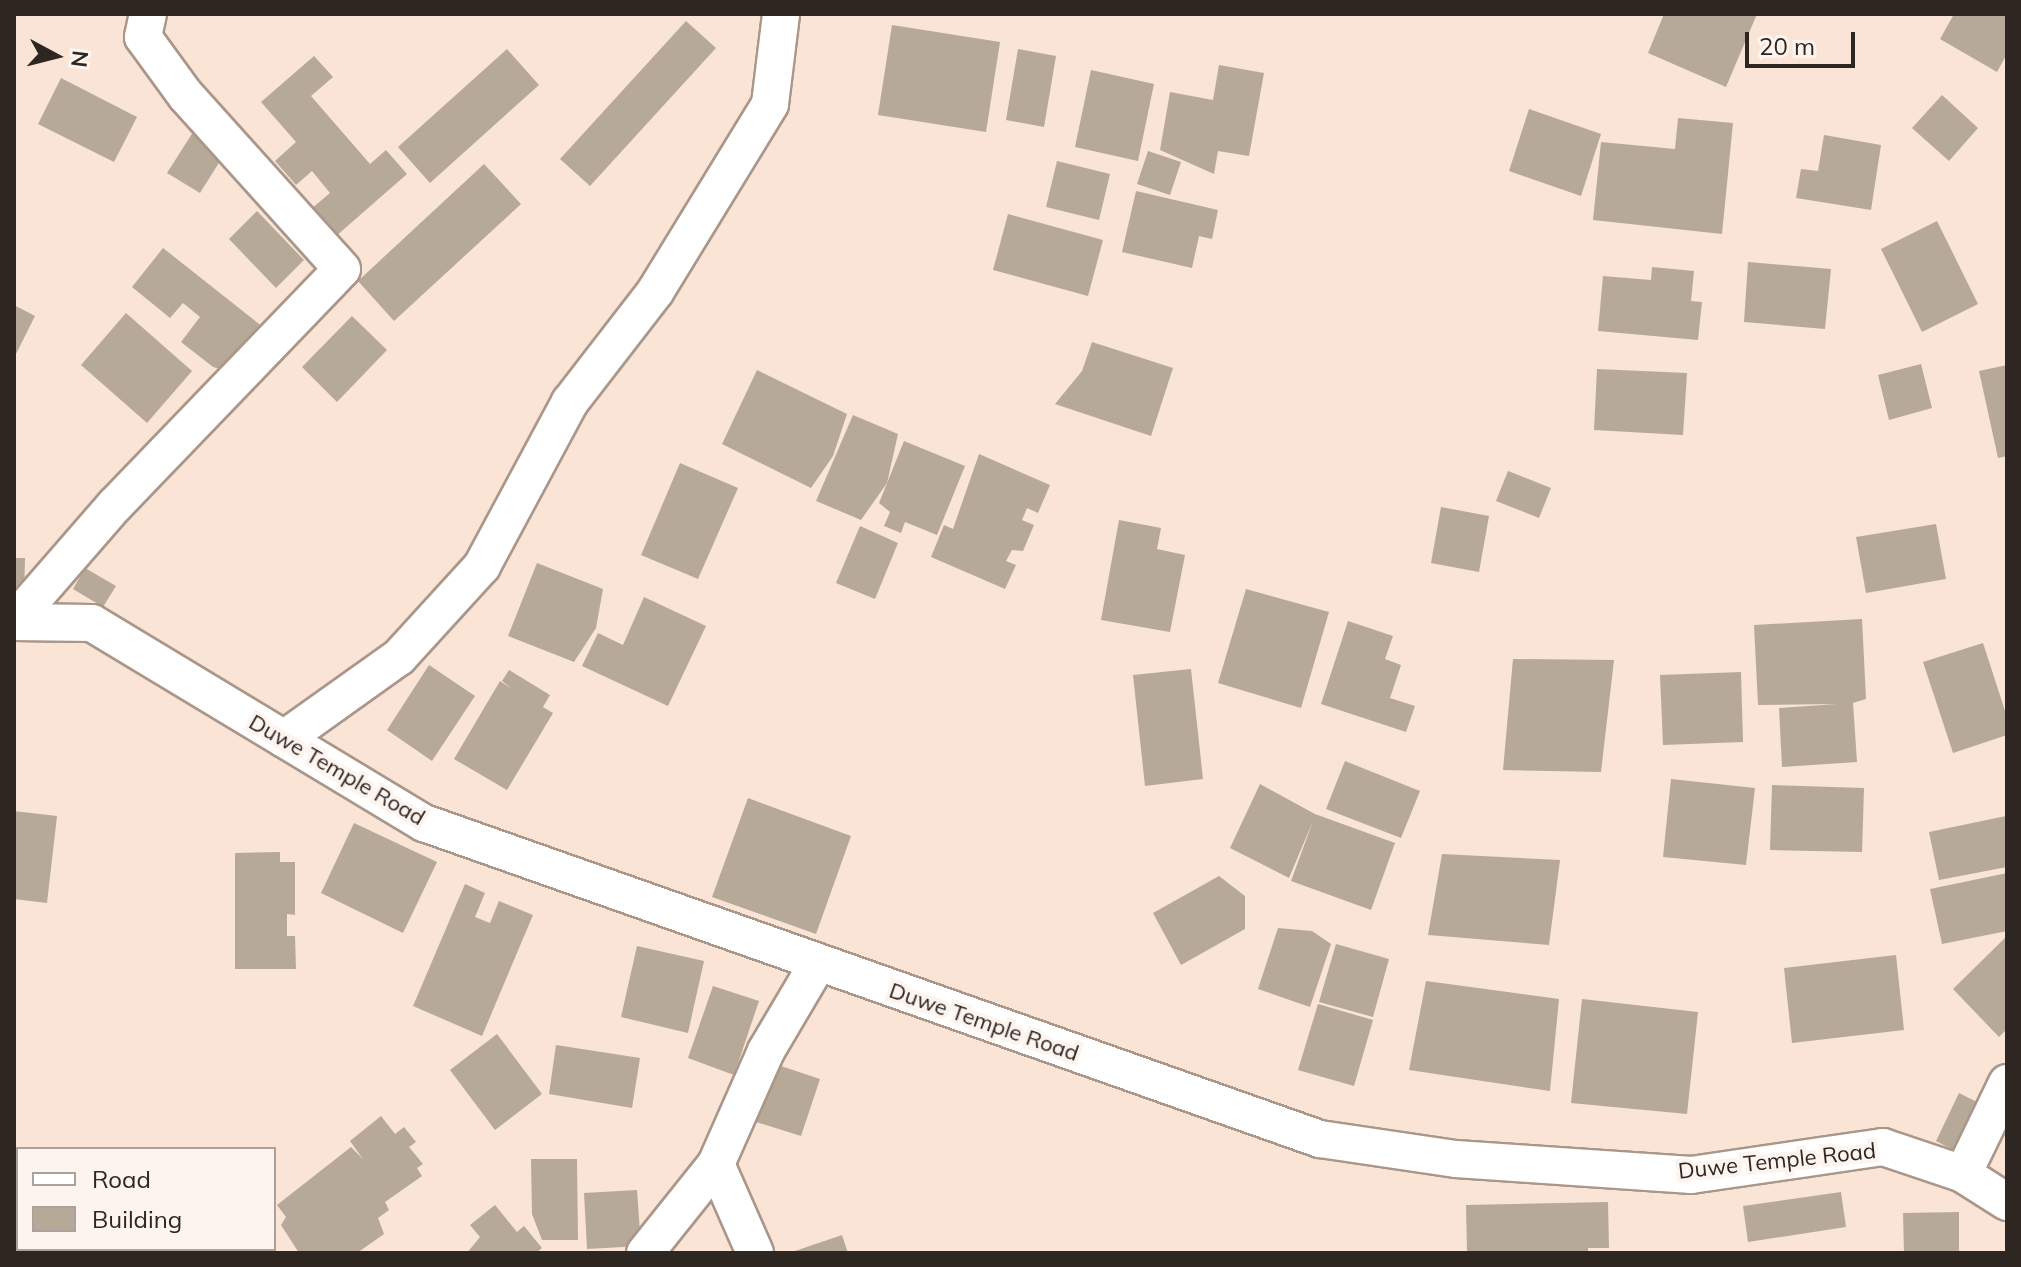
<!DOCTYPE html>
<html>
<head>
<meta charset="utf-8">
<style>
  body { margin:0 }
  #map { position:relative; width:2021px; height:1267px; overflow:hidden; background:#f9e4d6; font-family:Mulish,sans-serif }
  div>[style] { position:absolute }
  .building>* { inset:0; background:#b7a998 }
  .roads { filter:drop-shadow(2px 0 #aa978a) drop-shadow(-2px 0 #aa978a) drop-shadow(0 2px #aa978a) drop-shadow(0 -2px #aa978a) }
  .street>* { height:36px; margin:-18px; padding:0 18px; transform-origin:18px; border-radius:18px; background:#fff }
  span { translate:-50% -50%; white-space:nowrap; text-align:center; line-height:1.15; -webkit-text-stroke:8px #fdf4ef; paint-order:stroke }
  .street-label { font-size:22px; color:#2e2621 }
  .frame { position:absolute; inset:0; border:16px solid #2e2621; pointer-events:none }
  .legend { position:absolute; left:16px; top:1147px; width:260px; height:104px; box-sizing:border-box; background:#fdf4ef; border:2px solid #aaa29d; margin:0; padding:10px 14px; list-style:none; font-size:24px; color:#2e2621 }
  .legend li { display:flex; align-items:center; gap:16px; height:40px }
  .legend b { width:40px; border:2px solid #aaa29d }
  .north { position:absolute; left:16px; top:16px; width:80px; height:80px; -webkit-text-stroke:6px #fdf4ef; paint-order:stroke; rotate:97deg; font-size:22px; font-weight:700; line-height:32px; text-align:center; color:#2e2621 }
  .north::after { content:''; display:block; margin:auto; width:28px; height:36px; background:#2e2621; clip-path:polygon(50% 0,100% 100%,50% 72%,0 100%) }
  .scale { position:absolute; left:1745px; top:32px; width:110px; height:36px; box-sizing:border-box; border:4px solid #2e2621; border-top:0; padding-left:10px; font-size:24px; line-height:28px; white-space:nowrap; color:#2e2621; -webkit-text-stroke:6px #fdf4ef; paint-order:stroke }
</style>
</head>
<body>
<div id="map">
  <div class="building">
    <div style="clip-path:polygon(1664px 14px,1757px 14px,1726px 87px,1648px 53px)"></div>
    <div style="clip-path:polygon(1954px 14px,2007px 14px,2007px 54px,1997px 72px,1940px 39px)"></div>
    <div style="clip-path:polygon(686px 21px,716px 48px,590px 186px,560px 159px)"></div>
    <div style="clip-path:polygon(892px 25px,1000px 42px,986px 132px,878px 115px)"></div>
    <div style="clip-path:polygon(507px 49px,539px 85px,430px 183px,398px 147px)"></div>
    <div style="clip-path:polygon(1018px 49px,1056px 56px,1044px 127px,1006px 120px)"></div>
    <div style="clip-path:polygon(314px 56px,333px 77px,311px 96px,370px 164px,386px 150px,407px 174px,335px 237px,311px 209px,330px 193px,312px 171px,296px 185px,275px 161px,296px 142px,261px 102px)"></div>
    <div style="clip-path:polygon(1219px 65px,1264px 73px,1249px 156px,1218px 151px,1214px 174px,1160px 150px,1170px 92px,1213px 100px)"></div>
    <div style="clip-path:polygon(1091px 70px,1154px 84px,1138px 161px,1075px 147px)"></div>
    <div style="clip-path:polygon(61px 78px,137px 117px,114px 162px,38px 124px)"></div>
    <div style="clip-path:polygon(1942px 95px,1978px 128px,1949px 161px,1912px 128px)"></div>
    <div style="clip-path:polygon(1529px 109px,1601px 134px,1581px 196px,1509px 171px)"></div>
    <div style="clip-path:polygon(1678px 118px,1733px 123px,1722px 234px,1593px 220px,1601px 142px,1675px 149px)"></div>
    <div style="clip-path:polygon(195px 129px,227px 150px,200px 193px,167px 173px)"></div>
    <div style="clip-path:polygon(1824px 135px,1881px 145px,1871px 210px,1796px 198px,1801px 169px,1818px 171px)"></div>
    <div style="clip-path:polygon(1148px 151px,1181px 162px,1170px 195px,1137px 184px)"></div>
    <div style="clip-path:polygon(1057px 161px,1110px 174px,1099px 220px,1046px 207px)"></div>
    <div style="clip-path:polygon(484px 164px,521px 204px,394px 321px,358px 281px)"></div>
    <div style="clip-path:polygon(1136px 191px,1218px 210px,1212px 239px,1199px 236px,1192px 268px,1122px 252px)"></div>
    <div style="clip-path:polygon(257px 211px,304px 260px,276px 288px,229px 239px)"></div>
    <div style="clip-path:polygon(1008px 214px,1103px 240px,1088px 296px,993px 270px)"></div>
    <div style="clip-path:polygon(1937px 221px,1978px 304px,1922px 332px,1881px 249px)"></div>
    <div style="clip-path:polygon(163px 248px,263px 327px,228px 371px,213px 367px,181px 342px,200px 317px,183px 303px,170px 318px,132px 287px)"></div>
    <div style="clip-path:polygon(1748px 262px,1831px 269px,1825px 329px,1744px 322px)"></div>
    <div style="clip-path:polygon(1652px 267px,1694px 271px,1691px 301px,1702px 302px,1698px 340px,1598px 331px,1603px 276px,1651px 280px)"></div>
    <div style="clip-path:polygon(14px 305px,35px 316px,14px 358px)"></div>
    <div style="clip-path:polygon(126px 313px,192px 371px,147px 423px,81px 365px)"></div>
    <div style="clip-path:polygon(352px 316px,387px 350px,337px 402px,302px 367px)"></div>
    <div style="clip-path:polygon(1092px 342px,1173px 368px,1151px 436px,1055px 404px,1082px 371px)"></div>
    <div style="clip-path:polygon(1921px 364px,1932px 408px,1889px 420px,1878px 375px)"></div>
    <div style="clip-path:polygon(2007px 365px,2007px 456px,1998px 458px,1979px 371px)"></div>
    <div style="clip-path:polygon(1597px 369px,1687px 373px,1683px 435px,1594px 430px)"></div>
    <div style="clip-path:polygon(757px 370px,847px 414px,833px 456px,811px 488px,722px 444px)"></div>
    <div style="clip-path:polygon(853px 415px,898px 434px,887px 483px,861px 520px,816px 501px)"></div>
    <div style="clip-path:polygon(904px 441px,965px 466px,937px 535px,905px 522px,901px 533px,884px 526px,890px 512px,879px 503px)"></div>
    <div style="clip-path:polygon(979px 454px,1050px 485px,1038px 513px,1027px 508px,1022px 520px,1034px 525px,1023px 551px,1012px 550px,1006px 561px,1016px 565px,1005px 589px,931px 557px,944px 525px,953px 529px)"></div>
    <div style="clip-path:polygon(680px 463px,738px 488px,698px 579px,641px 555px)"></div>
    <div style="clip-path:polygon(1508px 471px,1551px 488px,1539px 518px,1496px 501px)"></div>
    <div style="clip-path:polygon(1441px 507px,1489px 516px,1479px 572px,1431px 563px)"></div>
    <div style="clip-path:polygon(1119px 520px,1161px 528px,1157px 549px,1185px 555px,1170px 632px,1101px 620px)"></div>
    <div style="clip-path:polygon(1936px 524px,1946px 579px,1866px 593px,1856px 537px)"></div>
    <div style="clip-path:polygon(860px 526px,898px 543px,875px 599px,836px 583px)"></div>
    <div style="clip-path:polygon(14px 558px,25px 558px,24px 603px,14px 603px)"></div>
    <div style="clip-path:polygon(537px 563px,603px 589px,596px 628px,574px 662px,508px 636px)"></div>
    <div style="clip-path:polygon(85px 568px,116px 586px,103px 607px,73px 589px)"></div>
    <div style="clip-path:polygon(1246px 589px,1329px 612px,1301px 708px,1218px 683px)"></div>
    <div style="clip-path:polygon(644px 597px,706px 626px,668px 706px,582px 666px,598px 633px,623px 645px)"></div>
    <div style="clip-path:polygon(1862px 619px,1866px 699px,1853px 703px,1857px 762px,1782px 767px,1779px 708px,1837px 704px,1758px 705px,1754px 625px)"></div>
    <div style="clip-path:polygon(1348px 621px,1393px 636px,1385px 659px,1401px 665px,1390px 698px,1415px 706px,1406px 732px,1321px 704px)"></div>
    <div style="clip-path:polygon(1983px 643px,2007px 717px,2007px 735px,1953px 753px,1923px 662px)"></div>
    <div style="clip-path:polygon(1513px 659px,1614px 660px,1601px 772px,1503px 770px)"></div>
    <div style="clip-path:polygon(429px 665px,475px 696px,432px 761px,387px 730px)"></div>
    <div style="clip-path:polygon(1191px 669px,1203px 779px,1145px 786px,1133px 675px)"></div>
    <div style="clip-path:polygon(509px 670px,550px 695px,543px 707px,553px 713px,507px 790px,454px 759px,500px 681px,512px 689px,502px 681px)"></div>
    <div style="clip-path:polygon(1741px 672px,1743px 742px,1663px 745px,1660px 675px)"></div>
    <div style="clip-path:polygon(1345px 761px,1420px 791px,1401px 838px,1326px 809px)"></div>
    <div style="clip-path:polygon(1671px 779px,1755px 788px,1746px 865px,1663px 857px)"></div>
    <div style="clip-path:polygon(1260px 784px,1315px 814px,1395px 843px,1371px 910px,1291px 881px,1313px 821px,1289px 878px,1230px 848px)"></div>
    <div style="clip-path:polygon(1772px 785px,1864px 788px,1862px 852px,1770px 850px)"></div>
    <div style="clip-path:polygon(748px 798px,851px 836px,816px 934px,712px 897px)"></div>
    <div style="clip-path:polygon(14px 811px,57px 816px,47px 903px,14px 899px)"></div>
    <div style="clip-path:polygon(2006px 816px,2007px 867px,1939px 880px,1929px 832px)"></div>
    <div style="clip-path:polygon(354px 823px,437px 862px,403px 933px,321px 893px)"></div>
    <div style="clip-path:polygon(280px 852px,280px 862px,295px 862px,295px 915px,287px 914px,287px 936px,295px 936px,296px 969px,235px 969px,235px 853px)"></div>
    <div style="clip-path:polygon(1442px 854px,1560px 860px,1549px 945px,1428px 935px)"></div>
    <div style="clip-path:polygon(2007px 873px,2007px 931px,1942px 944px,1930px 889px)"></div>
    <div style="clip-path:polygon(1219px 876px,1245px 896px,1245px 929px,1181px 965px,1153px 913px)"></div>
    <div style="clip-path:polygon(465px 884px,485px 893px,475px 917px,490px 923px,499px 901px,533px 915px,482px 1036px,413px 1006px)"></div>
    <div style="clip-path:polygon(1278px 928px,1312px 931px,1331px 944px,1310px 1007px,1258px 989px)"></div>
    <div style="clip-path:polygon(2007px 936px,2007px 1029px,1999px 1037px,1953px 989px)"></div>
    <div style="clip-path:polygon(1336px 944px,1389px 959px,1373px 1017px,1319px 1002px)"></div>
    <div style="clip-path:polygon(637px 946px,704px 961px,688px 1033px,621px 1017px)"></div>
    <div style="clip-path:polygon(1896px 955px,1904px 1030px,1792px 1043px,1784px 968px)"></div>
    <div style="clip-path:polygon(1426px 981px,1559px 999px,1550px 1091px,1409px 1070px)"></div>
    <div style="clip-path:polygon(713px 986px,759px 1001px,734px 1075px,688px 1058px)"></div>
    <div style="clip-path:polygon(1582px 999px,1698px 1012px,1687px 1114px,1571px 1103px)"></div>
    <div style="clip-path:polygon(1318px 1004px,1373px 1020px,1354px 1086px,1298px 1070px)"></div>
    <div style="clip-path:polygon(497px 1034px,542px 1094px,495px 1130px,450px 1070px)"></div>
    <div style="clip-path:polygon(556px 1045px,640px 1058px,632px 1108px,549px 1094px)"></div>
    <div style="clip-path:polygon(775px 1064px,820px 1079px,801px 1136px,756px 1122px)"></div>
    <div style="clip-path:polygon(1959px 1093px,1983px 1105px,1959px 1153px,1936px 1141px)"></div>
    <div style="clip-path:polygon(381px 1116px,395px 1134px,404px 1127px,416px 1142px,409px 1147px,423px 1164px,417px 1168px,422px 1176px,385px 1202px,389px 1210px,378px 1218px,384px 1234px,357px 1253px,299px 1253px,281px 1225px,286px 1217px,277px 1205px,351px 1147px,363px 1159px,350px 1141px)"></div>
    <div style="clip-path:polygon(531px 1159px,577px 1159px,578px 1240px,542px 1240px,532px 1214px)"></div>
    <div style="clip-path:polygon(637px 1190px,641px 1246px,587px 1249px,584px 1193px)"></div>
    <div style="clip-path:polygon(1841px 1192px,1846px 1227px,1748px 1242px,1743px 1206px)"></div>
    <div style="clip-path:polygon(1608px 1202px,1609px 1248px,1588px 1248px,1588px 1253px,1467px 1253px,1466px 1205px)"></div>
    <div style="clip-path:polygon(495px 1205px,517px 1232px,524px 1226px,542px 1248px,536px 1253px,467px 1253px,480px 1237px,470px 1225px)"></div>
    <div style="clip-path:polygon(1959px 1212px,1959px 1253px,1904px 1253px,1903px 1213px)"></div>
    <div style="clip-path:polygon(842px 1235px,848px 1253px,792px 1253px,792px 1252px)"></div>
  </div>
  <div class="roads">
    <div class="street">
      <div style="left:14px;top:621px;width:154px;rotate:-49deg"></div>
      <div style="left:115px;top:505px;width:327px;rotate:-46.1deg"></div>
      <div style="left:342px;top:269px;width:233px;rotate:-132deg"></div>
      <div style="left:186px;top:96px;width:73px;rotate:-126.1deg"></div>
      <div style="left:143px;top:37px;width:24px;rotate:-78deg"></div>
      <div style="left:14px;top:622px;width:78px;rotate:0.7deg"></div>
      <div style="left:92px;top:623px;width:388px;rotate:31.1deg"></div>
      <div style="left:424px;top:823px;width:950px;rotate:19.43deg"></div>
      <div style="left:1320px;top:1139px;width:137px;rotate:8.4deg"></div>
      <div style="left:1456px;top:1159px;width:236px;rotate:3.9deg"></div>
      <div style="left:1691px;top:1175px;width:194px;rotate:-8.3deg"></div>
      <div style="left:1883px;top:1147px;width:84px;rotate:18.6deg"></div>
      <div style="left:1963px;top:1174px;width:52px;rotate:32.5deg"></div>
      <div style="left:284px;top:739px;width:141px;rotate:-35.5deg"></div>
      <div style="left:399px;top:657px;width:123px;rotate:-47.6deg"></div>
      <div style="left:482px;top:566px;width:186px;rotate:-61.8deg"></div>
      <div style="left:570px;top:402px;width:139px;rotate:-52.3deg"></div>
      <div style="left:655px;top:292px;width:220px;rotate:-58.5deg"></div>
      <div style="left:770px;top:104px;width:91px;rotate:-83deg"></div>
      <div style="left:716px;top:1164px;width:97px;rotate:66.3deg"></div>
      <div style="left:1963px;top:1174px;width:101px;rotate:-64.2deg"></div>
      <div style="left:645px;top:1253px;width:114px;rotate:-51.4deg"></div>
      <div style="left:716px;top:1164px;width:124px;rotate:-66.1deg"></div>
      <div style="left:766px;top:1051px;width:102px;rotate:-59.4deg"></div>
    </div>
  </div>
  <div class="street-label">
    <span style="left:337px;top:770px;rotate:30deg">Duwe Temple Road</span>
    <span style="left:984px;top:1022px;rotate:19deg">Duwe Temple Road</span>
    <span style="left:1777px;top:1161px;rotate:-6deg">Duwe Temple Road</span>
  </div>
  <div class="frame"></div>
  <ul class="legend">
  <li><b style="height:10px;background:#fff"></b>Road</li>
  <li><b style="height:22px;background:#b7a998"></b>Building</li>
  </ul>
  <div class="north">N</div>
  <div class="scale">20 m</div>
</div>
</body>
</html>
